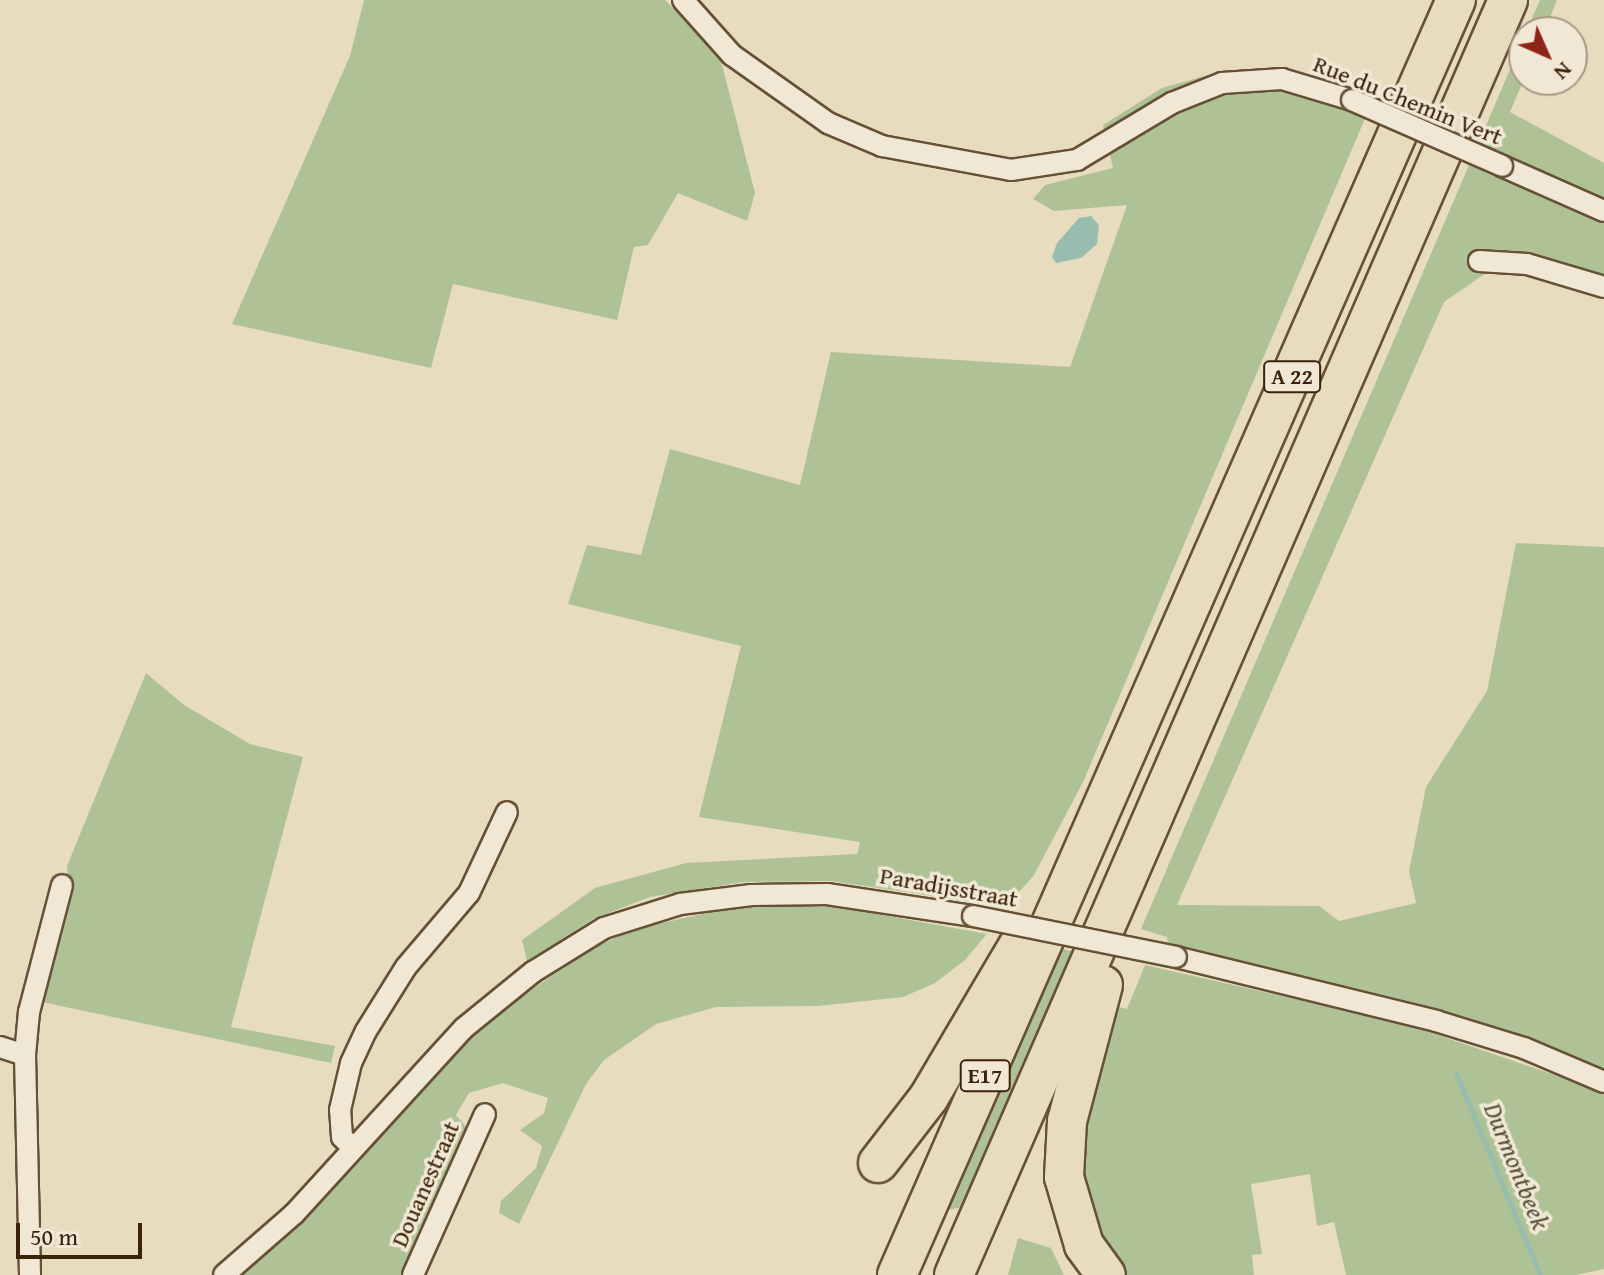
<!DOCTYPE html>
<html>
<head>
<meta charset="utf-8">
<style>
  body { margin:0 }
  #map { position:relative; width:1604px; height:1275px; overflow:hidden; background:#e8dcbe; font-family:"Gentium Book Plus",serif }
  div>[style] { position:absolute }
  .green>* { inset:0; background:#afc296 }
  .water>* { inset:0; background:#98bcae }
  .stream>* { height:5px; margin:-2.5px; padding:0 2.5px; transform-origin:2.5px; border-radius:2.5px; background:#98bcae }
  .roads { filter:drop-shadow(2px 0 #665136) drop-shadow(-2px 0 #665136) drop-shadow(0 2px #665136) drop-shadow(0 -2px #665136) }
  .minor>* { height:20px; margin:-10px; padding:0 10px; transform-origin:10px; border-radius:10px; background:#f0e8d5 }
  .motorway>* { height:38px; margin:-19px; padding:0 19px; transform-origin:19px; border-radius:19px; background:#e8dcbe }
  .bridges { filter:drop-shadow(2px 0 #665136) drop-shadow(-2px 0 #665136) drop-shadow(0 2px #665136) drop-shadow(0 -2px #665136) }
  .minor-bridge>* { height:20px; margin:-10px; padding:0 10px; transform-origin:10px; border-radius:10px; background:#f0e8d5 }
  span { translate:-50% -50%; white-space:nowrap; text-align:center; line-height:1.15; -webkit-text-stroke:7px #f0e8d5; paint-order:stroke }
  .shield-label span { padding:2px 6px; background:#f0e8d5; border:2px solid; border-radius:6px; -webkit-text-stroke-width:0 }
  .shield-label { font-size:22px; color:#3b2308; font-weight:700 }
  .street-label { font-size:24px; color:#3b2308 }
  .water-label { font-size:26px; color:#57513a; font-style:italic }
  .north { position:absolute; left:1508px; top:16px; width:80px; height:80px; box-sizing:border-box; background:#f0e8d5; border:2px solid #a89983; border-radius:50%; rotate:135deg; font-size:22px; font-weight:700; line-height:32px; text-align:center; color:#3b2308 }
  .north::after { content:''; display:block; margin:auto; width:28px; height:36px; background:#8f2418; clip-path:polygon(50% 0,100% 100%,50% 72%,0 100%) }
  .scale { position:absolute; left:16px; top:1223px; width:126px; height:36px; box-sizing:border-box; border:4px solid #3b2308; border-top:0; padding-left:10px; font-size:24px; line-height:28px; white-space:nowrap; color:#3b2308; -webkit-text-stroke:6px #f0e8d5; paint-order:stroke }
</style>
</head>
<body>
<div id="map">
  <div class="green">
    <div style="clip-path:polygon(364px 0,665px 0,720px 57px,755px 193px,747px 221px,678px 193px,648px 245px,634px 247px,617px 320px,453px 284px,431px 368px,232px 324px,350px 56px)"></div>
    <div style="clip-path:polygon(1540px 0,1557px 0,1544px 32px,1526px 32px)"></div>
    <div style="clip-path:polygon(1524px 37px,1524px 79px,1510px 112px,1604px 163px,1604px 280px,1516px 269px,1489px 271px,1444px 302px,1177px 905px,1319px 906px,1339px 921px,1416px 903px,1409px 871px,1426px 787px,1487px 691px,1516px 543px,1604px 547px,1604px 1071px,1527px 1037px,1416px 1003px,1168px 943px,1167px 937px,1141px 929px)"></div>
    <div style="clip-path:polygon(1280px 70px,1321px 77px,1375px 95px,1083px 782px,1034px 875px,1006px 907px,831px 881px,744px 882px,650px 897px,593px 919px,527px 961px,522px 940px,595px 888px,686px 863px,857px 854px,860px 842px,699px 817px,741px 646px,568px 604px,587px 545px,641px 555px,670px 449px,800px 485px,831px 352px,1070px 367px,1127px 205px,1054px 211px,1033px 199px,1045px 185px,1113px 168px,1103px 125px,1162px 88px,1222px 71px)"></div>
    <div style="clip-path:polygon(146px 673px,184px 705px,250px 744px,303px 757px,231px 1027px,335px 1046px,331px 1063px,37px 1001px,69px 884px,67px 866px)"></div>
    <div style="clip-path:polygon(738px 906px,833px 906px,987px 934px,965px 960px,935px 983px,903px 997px,818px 1006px,716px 1007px,656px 1024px,604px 1060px,586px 1084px,519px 1224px,499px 1213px,501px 1201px,536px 1168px,542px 1146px,520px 1130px,544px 1113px,548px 1098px,503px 1083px,469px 1093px,456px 1115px,467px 1128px,401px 1275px,240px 1275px,310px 1212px,458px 1048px,505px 1007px,597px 946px,635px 929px)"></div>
    <div style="clip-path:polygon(1058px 948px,1080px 953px,971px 1206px,939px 1211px)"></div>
    <div style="clip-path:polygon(1145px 965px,1406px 1024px,1604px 1092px,1604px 1269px,1576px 1275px,1346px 1275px,1334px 1222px,1317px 1226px,1310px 1174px,1251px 1184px,1262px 1254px,1252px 1255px,1254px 1275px,1114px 1275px,1076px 1193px,1094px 1066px,1115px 1006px,1127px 1009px)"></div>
    <div style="clip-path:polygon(1018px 1238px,1051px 1248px,1064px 1275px,1008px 1275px)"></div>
  </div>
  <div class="water">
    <div style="clip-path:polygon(1091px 216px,1099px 225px,1097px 244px,1081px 258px,1056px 263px,1052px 257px,1057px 243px,1079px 218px)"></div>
  </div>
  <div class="stream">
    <div style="left:1456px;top:1073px;width:219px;rotate:67.4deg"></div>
  </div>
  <div class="roads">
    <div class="minor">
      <div style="left:683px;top:0;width:74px;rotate:48.3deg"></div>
      <div style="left:732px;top:55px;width:118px;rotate:35.3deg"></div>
      <div style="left:828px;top:123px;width:59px;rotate:23.1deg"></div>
      <div style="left:882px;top:146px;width:131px;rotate:10.5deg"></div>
      <div style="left:1011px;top:170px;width:67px;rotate:-8.6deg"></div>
      <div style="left:1077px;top:160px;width:111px;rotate:-31deg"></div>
      <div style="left:1172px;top:103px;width:54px;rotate:-21.8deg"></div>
      <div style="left:1222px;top:83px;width:60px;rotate:-3.8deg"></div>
      <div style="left:1282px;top:79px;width:73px;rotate:16.7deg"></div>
      <div style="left:1502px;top:166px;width:111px;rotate:23.8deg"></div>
      <div style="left:1479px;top:261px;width:48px;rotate:3.6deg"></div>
      <div style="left:1527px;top:264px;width:80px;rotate:16.6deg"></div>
      <div style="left:1176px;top:957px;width:268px;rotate:13.8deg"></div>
      <div style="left:1436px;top:1021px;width:92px;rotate:17.1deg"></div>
      <div style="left:1524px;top:1048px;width:87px;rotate:23deg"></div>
      <div style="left:0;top:1047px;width:26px;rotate:18deg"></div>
      <div style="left:352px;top:1147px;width:14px;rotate:-135deg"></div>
      <div style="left:342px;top:1137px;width:27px;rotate:-94deg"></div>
      <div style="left:340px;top:1110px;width:48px;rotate:-76.8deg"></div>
      <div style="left:351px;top:1063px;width:35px;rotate:-65deg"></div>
      <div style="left:366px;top:1031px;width:75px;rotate:-58deg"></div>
      <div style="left:406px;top:967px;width:97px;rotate:-49.6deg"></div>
      <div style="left:469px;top:893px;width:89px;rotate:-64.9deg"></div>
      <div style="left:30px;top:1275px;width:220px;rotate:-91.3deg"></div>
      <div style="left:25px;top:1055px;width:43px;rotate:-84.7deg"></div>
      <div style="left:29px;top:1012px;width:131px;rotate:-75.4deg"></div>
      <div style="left:224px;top:1275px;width:93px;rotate:-41.1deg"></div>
      <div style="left:294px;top:1214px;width:252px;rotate:-47.6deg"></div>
      <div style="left:464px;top:1028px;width:89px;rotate:-39.1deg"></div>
      <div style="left:533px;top:972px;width:84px;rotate:-31.8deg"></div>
      <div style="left:604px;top:928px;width:80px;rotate:-17.5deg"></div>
      <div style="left:680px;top:904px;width:72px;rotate:-7.2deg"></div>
      <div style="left:751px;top:895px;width:76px;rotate:-0.8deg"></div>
      <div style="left:827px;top:894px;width:148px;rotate:8.6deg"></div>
      <div style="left:413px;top:1275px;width:176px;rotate:-65.9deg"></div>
    </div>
    <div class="motorway">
      <div style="left:1103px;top:985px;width:141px;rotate:104.8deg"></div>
      <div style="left:1067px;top:1121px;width:56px;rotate:93.1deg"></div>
      <div style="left:1064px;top:1177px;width:71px;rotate:73.6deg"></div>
      <div style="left:1084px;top:1245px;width:37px;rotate:54deg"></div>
      <div style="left:878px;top:1163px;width:83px;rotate:-52.3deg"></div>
      <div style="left:929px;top:1097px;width:181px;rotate:-59.5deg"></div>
      <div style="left:897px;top:1275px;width:1392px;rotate:-66.33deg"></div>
      <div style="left:954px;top:1275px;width:1390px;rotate:-66.51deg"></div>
    </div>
  </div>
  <div class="bridges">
    <div class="minor-bridge">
      <div style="left:1352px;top:100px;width:164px;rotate:23.7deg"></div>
      <div style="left:973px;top:916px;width:207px;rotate:11.4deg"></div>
    </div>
  </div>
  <div class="shield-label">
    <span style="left:1292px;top:377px">A 22</span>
    <span style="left:985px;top:1076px">E17</span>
  </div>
  <div class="street-label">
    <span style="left:1408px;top:100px;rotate:22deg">Rue du Chemin Vert</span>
    <span style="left:949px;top:887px;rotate:10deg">Paradijsstraat</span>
    <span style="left:425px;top:1184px;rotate:-66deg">Douanestraat</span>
  </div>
  <div class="water-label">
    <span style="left:1517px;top:1166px;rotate:68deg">Durmontbeek</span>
  </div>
  <div class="north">N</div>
  <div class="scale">50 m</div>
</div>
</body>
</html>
